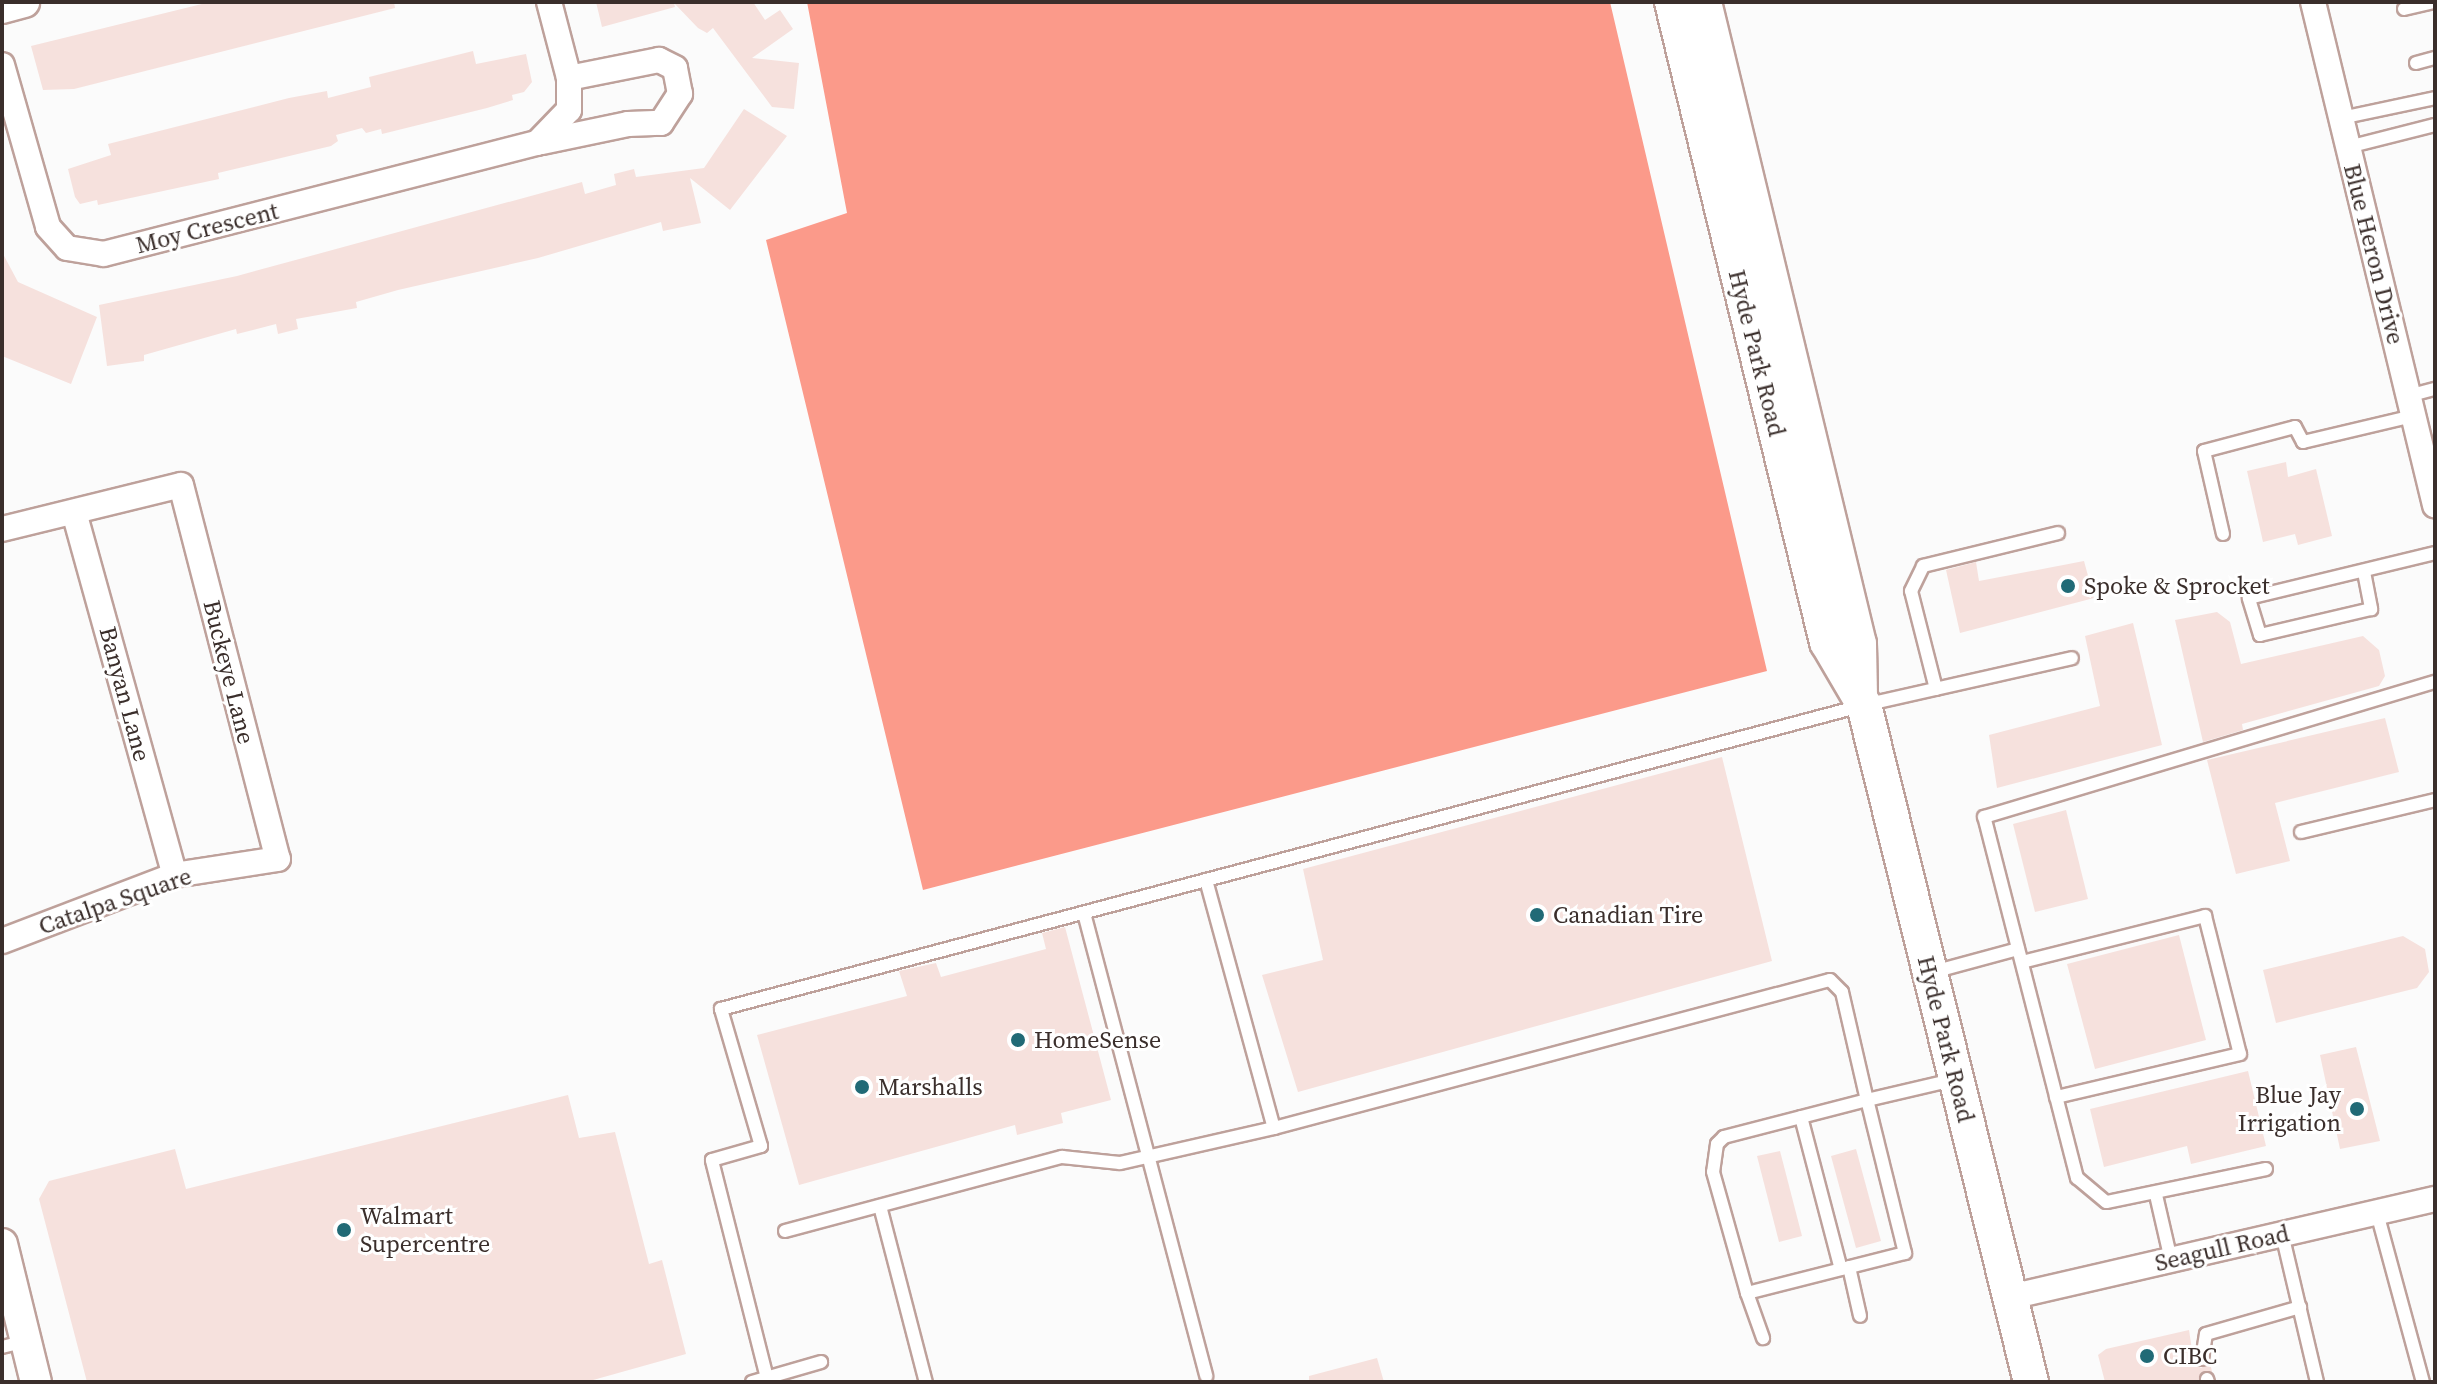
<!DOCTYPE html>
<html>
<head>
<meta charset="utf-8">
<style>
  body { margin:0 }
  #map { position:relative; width:2437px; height:1384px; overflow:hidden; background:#fbfbfb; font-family:"Source Serif 4",serif }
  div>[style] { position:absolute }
  .forest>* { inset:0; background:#fb9a8a }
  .building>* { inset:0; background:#f6e1dd }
  .roads { filter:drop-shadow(2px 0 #bea19b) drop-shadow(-2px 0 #bea19b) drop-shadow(0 2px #bea19b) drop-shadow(0 -2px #bea19b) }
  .service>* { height:12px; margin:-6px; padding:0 6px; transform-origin:6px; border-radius:6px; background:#fff }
  .minor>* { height:24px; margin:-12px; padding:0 12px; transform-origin:12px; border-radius:12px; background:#fff }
  .tertiary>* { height:30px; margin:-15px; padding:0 15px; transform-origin:15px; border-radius:15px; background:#fff }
  .secondary>* { height:34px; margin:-17px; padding:0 17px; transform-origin:17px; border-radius:17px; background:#fff }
  .dots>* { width:22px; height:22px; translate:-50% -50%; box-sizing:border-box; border:4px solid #fff; border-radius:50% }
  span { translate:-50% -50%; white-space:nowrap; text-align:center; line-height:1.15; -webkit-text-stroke:6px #fff; paint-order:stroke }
  .street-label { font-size:24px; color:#3a2e2b }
  .poi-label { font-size:24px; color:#3a2e2b }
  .left { translate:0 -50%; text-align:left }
  .right { translate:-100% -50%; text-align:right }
  .frame { position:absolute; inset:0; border:4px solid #3a2e2b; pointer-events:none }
</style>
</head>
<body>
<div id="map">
  <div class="forest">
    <div style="clip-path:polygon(807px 2px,1610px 2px,1767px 671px,923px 890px,766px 240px,847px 213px)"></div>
  </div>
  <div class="building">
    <div style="clip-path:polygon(210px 2px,394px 2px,395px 8px,74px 89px,43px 90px,31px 46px)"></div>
    <div style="clip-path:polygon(596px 2px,753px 2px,765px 20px,780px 10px,793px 29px,752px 58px,799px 63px,794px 109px,772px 107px,713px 28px,707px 33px,698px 28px,674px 3px,675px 7px,602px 27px)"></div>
    <div style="clip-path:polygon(473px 51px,476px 64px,526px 54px,532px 82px,524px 92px,512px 95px,513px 100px,487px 108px,382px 134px,381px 129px,366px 133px,362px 128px,336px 135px,338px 141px,331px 146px,218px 173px,219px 179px,98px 205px,97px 200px,80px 204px,75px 197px,68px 169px,111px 155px,108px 144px,289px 98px,327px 91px,328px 98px,371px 87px,369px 77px)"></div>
    <div style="clip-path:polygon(744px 109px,787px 136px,730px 210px,690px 178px,701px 223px,663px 231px,661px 222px,538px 258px,398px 290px,356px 302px,357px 308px,296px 319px,298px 329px,278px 334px,276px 324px,237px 334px,236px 329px,144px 355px,144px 361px,107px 366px,99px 305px,237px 276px,582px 182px,585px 194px,616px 185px,614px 174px,634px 169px,636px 177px,704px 168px)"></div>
    <div style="clip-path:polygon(2px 252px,18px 282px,97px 317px,71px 384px,2px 356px)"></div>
    <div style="clip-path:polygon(2286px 462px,2288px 477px,2316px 469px,2332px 536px,2298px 545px,2295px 534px,2263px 542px,2247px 471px)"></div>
    <div style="clip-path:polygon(2084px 561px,2094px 598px,1960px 633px,1946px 570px,1976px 562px,1979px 581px)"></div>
    <div style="clip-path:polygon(2217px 612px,2230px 622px,2241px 664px,2363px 636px,2379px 650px,2385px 676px,2379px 686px,2242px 724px,2243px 730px,2203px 742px,2175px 620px)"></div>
    <div style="clip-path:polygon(2133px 623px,2162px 745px,1997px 788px,1989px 735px,2100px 706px,2085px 636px)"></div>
    <div style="clip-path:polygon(2385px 718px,2399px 772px,2275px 803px,2290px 861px,2236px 874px,2207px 760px)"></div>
    <div style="clip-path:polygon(1722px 757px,1772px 961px,1298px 1092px,1262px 975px,1323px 960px,1303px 869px)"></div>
    <div style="clip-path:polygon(2066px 810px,2088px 899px,2035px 912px,2013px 824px)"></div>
    <div style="clip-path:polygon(1065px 927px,1111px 1100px,1061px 1113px,1063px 1123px,1017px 1135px,1015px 1125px,799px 1185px,757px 1035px,907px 996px,899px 971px,936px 963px,941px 977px,1046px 949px,1042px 933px)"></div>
    <div style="clip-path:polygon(2179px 935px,2206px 1040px,2095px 1069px,2067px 964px)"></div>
    <div style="clip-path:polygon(2403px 936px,2425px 949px,2429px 972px,2417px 988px,2276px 1023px,2263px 970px)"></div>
    <div style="clip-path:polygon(2356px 1047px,2380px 1141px,2340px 1149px,2320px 1055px)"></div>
    <div style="clip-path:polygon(2248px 1071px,2266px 1146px,2191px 1164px,2187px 1146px,2104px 1167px,2090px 1109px)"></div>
    <div style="clip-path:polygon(568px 1095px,579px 1138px,615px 1132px,649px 1264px,662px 1260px,686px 1354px,586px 1382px,87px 1382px,39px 1199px,49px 1181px,175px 1149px,186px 1189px)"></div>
    <div style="clip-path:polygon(1856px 1149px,1881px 1241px,1856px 1248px,1831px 1156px)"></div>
    <div style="clip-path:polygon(1780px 1151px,1802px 1236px,1779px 1242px,1757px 1156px)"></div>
    <div style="clip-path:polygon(2189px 1330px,2194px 1363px,2201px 1368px,2210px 1362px,2212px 1372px,2201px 1373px,2198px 1382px,2105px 1382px,2098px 1355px,2106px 1349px)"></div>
    <div style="clip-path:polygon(1377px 1358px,1384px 1382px,1309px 1382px,1309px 1376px)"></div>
  </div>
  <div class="roads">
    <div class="service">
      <div style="left:2404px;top:9px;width:31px;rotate:-13deg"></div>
      <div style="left:2416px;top:63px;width:20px;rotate:-15deg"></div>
      <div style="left:2341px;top:118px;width:96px;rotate:-12deg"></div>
      <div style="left:2348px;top:147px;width:90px;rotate:-14.2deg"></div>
      <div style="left:2408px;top:396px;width:28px;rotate:-15deg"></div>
      <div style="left:2223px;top:534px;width:85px;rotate:-102.9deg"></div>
      <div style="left:2204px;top:451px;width:94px;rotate:-14.8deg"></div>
      <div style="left:2295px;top:427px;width:17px;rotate:62deg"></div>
      <div style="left:2303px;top:442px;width:113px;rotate:-13.3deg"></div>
      <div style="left:2364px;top:572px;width:38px;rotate:79deg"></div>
      <div style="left:2371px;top:609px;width:114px;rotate:166.8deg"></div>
      <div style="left:2260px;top:635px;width:39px;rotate:-107deg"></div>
      <div style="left:2249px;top:598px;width:191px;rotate:-13.6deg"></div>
      <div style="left:1936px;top:689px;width:101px;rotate:-104.3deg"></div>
      <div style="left:1911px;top:591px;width:28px;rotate:-64deg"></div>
      <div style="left:1923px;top:566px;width:139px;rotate:-13.7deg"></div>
      <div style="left:2301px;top:832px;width:138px;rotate:-13.4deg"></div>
      <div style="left:1206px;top:880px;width:257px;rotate:74.7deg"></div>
      <div style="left:1274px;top:1128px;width:575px;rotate:-14.91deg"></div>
      <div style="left:1830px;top:980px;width:17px;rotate:45deg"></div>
      <div style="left:1842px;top:992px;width:111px;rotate:77deg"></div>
      <div style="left:1867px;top:1100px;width:88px;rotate:-13.1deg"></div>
      <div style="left:1084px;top:913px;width:479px;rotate:75.2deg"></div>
      <div style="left:2022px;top:962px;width:189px;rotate:-14.1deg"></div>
      <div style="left:2205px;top:916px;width:142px;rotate:75.8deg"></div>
      <div style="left:2240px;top:1054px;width:189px;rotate:166.8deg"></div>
      <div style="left:1933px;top:972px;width:88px;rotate:-15.1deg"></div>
      <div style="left:1801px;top:1117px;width:157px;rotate:75.3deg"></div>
      <div style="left:2266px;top:1169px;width:163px;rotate:168.3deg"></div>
      <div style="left:2106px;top:1202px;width:38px;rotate:-140deg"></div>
      <div style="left:2077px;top:1178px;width:373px;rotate:-104.4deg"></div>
      <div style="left:1984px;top:817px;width:471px;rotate:-16.7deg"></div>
      <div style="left:2156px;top:1195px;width:67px;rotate:77deg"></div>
      <div style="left:880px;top:1206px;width:182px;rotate:75.4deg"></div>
      <div style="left:2377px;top:1213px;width:175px;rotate:74.8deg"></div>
      <div style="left:785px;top:1231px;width:287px;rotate:-15deg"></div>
      <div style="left:1062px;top:1157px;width:58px;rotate:5.9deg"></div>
      <div style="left:1120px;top:1163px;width:158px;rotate:-12.8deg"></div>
      <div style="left:2282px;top:1234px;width:152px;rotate:76.7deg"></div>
      <div style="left:1849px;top:1267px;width:50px;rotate:77.3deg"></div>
      <div style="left:1747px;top:1293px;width:163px;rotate:-14.2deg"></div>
      <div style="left:1905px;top:1253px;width:158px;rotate:-103.9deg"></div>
      <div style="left:1867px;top:1100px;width:148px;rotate:165.5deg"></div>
      <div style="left:1724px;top:1137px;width:10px;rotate:135deg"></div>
      <div style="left:1717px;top:1144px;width:28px;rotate:98deg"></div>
      <div style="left:1713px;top:1172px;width:126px;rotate:74.3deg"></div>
      <div style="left:1747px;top:1293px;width:48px;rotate:70.4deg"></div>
      <div style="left:2px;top:1347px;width:25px;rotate:-14deg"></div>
      <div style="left:2202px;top:1359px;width:25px;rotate:-81deg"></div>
      <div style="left:2206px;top:1334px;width:98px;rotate:-16deg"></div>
      <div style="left:2207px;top:1379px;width:3px;rotate:72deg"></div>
      <div style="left:752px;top:1382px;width:72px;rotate:-16.2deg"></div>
      <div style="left:768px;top:1382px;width:229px;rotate:-104.2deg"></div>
      <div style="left:712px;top:1160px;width:51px;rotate:-15.9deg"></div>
      <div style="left:761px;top:1146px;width:143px;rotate:-106.3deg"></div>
      <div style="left:721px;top:1009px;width:1183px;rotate:-14.89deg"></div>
      <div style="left:1864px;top:705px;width:213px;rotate:-12.7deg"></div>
    </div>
    <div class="minor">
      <div style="left:2313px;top:2px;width:518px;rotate:76.37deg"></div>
      <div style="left:2px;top:65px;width:168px;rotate:74.1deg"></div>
      <div style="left:48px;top:227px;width:28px;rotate:48deg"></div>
      <div style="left:67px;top:248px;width:37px;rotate:9deg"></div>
      <div style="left:104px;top:254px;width:447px;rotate:-14.4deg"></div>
      <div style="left:537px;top:143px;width:46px;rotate:-45.9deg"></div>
      <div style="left:569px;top:110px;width:32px;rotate:-90deg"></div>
      <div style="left:569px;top:78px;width:79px;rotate:-104.7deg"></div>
      <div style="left:542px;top:142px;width:88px;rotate:-11.8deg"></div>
      <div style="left:628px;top:124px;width:33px;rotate:-2deg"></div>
      <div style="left:661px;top:123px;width:35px;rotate:-57deg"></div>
      <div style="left:680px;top:94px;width:26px;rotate:-101deg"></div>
      <div style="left:675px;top:68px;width:18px;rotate:-153deg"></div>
      <div style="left:659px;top:60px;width:92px;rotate:168.7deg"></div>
      <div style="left:74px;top:512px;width:377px;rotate:74.5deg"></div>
      <div style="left:2px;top:529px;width:184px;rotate:-13.8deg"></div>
      <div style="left:181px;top:485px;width:386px;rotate:75.5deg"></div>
      <div style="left:278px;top:859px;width:104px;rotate:171.2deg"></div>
      <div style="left:175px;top:875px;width:185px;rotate:159.1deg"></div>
      <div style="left:2010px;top:1297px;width:436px;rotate:-13deg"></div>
    </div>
    <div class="tertiary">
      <div style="left:2px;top:8px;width:23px;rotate:-15deg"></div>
      <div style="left:2px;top:1244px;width:142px;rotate:76.2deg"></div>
    </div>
    <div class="secondary">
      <div style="left:1672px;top:2px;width:659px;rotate:76.39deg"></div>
      <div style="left:1827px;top:642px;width:73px;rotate:59.6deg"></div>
      <div style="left:1864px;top:705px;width:697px;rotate:76.14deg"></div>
      <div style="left:1704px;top:2px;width:660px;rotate:76.43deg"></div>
      <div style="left:1859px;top:644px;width:52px;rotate:88.9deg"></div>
    </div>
  </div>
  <div class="dots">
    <div style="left:2068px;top:586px;background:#216a76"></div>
    <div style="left:1537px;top:915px;background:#216a76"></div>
    <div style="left:1018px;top:1040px;background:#216a76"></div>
    <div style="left:862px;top:1087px;background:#216a76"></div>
    <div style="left:2357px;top:1109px;background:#216a76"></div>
    <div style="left:344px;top:1230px;background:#216a76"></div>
    <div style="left:2147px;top:1356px;background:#216a76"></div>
  </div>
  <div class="street-label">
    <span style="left:207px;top:228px;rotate:-14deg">Moy Crescent</span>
    <span style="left:2374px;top:254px;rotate:76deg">Blue Heron Drive</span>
    <span style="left:1757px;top:353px;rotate:76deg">Hyde Park Road</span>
    <span style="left:229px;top:672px;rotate:76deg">Buckeye Lane</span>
    <span style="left:125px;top:694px;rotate:75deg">Banyan Lane</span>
    <span style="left:115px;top:901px;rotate:-19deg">Catalpa Square</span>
    <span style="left:1946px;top:1039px;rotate:76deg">Hyde Park Road</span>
    <span style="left:2222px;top:1248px;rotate:-13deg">Seagull Road</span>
  </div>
  <div class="poi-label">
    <span class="left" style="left:2084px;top:586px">Spoke &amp; Sprocket</span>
    <span class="left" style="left:1553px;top:915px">Canadian Tire</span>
    <span class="left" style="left:1034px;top:1040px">HomeSense</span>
    <span class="left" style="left:878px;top:1087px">Marshalls</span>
    <span class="right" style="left:2341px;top:1109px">Blue Jay<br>Irrigation</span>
    <span class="left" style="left:360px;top:1230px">Walmart<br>Supercentre</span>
    <span class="left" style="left:2163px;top:1356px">CIBC</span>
  </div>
  <div class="frame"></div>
</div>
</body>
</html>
